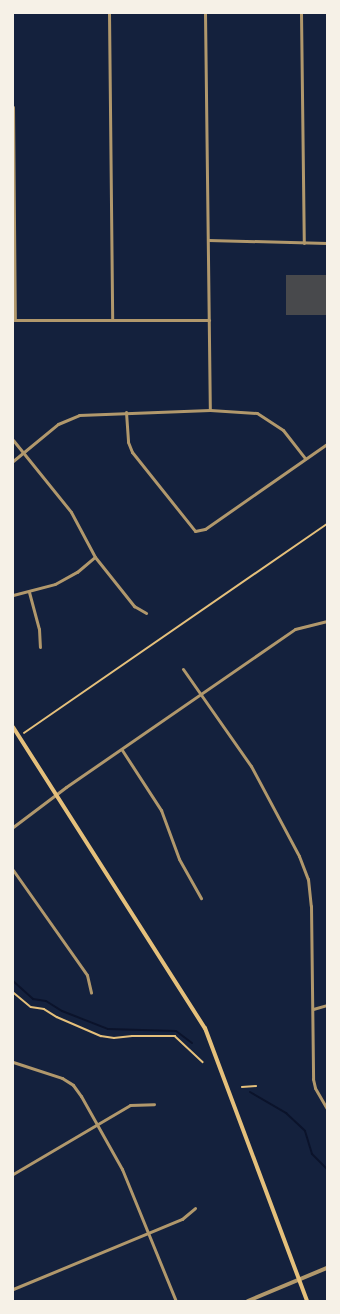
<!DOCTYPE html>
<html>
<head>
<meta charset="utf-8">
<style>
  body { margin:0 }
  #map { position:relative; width:340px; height:1314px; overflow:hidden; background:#14213d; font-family:Manrope,sans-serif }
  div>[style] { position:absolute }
  .stream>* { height:2px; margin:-1px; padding:0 1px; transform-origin:1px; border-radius:1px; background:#0b132b }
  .building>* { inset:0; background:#48494c }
  .path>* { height:1.5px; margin:-0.75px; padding:0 0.75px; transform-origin:0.75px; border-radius:0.75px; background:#e5c07b }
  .minor>* { height:3px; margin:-1.5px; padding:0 1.5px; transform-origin:1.5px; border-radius:1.5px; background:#b1986c }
  .tertiary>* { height:3.5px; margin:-1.75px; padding:0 1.75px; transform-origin:1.75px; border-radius:1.75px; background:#b1986c }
  .secondary>* { height:4px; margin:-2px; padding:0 2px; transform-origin:2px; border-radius:2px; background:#e5c07b }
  span { translate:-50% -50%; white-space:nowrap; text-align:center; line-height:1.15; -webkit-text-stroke:4px #f6f1e7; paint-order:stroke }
  .frame { position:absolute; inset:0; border:14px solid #f6f1e7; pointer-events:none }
</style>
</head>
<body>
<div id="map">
  <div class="stream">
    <div style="left:13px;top:981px;width:27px;rotate:42deg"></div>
    <div style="left:33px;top:999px;width:13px;rotate:9deg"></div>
    <div style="left:46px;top:1001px;width:19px;rotate:32deg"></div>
    <div style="left:62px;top:1011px;width:49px;rotate:21.4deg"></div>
    <div style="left:108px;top:1029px;width:68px;rotate:1.7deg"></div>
    <div style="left:176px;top:1031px;width:20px;rotate:37deg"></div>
    <div style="left:250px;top:1092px;width:42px;rotate:30.3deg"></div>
    <div style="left:286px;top:1113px;width:26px;rotate:43deg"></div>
    <div style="left:305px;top:1131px;width:24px;rotate:73deg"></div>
    <div style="left:312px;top:1154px;width:21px;rotate:45deg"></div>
  </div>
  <div class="building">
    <div style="clip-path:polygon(286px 275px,327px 275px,327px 315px,286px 315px)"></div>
  </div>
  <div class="path">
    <div style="left:24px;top:733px;width:368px;rotate:-34.6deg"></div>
    <div style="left:13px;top:992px;width:23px;rotate:40deg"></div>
    <div style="left:31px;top:1007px;width:13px;rotate:9deg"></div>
    <div style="left:44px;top:1009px;width:15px;rotate:32deg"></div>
    <div style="left:57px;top:1017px;width:48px;rotate:23.4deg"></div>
    <div style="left:101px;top:1036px;width:13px;rotate:9deg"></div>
    <div style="left:114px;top:1038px;width:18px;rotate:-6deg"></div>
    <div style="left:132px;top:1036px;width:43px"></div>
    <div style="left:175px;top:1036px;width:38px;rotate:43deg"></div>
    <div style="left:242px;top:1087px;width:14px;rotate:-4deg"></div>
  </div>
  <div class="minor">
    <div style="left:109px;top:13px;width:307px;rotate:89.4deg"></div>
    <div style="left:205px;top:13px;width:397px;rotate:89.3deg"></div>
    <div style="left:301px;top:13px;width:230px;rotate:89.3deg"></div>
    <div style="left:13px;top:107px;width:213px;rotate:89.5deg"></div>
    <div style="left:208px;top:240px;width:119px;rotate:1.4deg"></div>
    <div style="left:13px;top:320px;width:196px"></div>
    <div style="left:126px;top:412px;width:30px;rotate:86deg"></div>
    <div style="left:128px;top:442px;width:11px;rotate:68deg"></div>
    <div style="left:132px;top:452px;width:101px;rotate:51.4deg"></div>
    <div style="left:195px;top:531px;width:10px;rotate:-11deg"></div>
    <div style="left:205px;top:529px;width:149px;rotate:-34.9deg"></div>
    <div style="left:13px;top:440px;width:92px;rotate:51.1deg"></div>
    <div style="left:71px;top:512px;width:51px;rotate:61.9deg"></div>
    <div style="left:95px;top:557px;width:63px;rotate:51.5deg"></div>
    <div style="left:134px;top:606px;width:14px;rotate:30deg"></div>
    <div style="left:13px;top:461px;width:58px;rotate:-39.4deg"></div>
    <div style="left:58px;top:424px;width:23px;rotate:-23deg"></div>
    <div style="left:79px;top:415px;width:131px;rotate:-2.2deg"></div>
    <div style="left:210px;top:410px;width:47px;rotate:3.7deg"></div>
    <div style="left:257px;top:413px;width:31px;rotate:33deg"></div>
    <div style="left:283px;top:430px;width:36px;rotate:52deg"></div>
    <div style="left:29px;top:592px;width:38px;rotate:75deg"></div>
    <div style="left:39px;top:629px;width:18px;rotate:87deg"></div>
    <div style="left:13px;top:595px;width:43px;rotate:-14.7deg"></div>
    <div style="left:55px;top:584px;width:25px;rotate:-29deg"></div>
    <div style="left:77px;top:572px;width:23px;rotate:-40deg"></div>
    <div style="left:183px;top:669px;width:118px;rotate:55deg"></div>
    <div style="left:251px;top:766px;width:102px;rotate:61.9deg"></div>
    <div style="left:299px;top:856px;width:25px;rotate:69deg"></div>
    <div style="left:308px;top:879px;width:27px;rotate:84deg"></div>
    <div style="left:311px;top:906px;width:173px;rotate:89.3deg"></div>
    <div style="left:313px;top:1079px;width:9px;rotate:77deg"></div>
    <div style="left:315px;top:1088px;width:24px;rotate:60deg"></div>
    <div style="left:122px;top:750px;width:72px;rotate:57deg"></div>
    <div style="left:161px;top:810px;width:52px;rotate:69.8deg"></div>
    <div style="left:179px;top:859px;width:45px;rotate:60.6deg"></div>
    <div style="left:13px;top:827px;width:66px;rotate:-37deg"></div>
    <div style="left:66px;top:787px;width:278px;rotate:-34.6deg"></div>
    <div style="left:295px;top:629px;width:33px;rotate:-14deg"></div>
    <div style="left:13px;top:870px;width:128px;rotate:54.8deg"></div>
    <div style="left:87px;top:975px;width:18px;rotate:77deg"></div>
    <div style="left:313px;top:1009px;width:15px;rotate:-16deg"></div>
    <div style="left:13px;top:1062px;width:52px;rotate:18.1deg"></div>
    <div style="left:62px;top:1078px;width:13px;rotate:32deg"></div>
    <div style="left:73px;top:1085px;width:14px;rotate:54deg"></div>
    <div style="left:81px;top:1096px;width:84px;rotate:60.7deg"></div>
    <div style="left:122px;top:1169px;width:143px;rotate:67.8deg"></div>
    <div style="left:13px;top:1174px;width:136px;rotate:-30.5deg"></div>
    <div style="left:130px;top:1105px;width:24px;rotate:-2deg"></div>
    <div style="left:13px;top:1289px;width:183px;rotate:-22.5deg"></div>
    <div style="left:182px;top:1219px;width:17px;rotate:-40deg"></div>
  </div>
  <div class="tertiary">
    <div style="left:248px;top:1301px;width:86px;rotate:-22.7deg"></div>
  </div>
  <div class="secondary">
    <div style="left:13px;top:727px;width:357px;rotate:57.5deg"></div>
    <div style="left:205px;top:1028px;width:291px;rotate:69.5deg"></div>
  </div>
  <div class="frame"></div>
</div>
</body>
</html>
